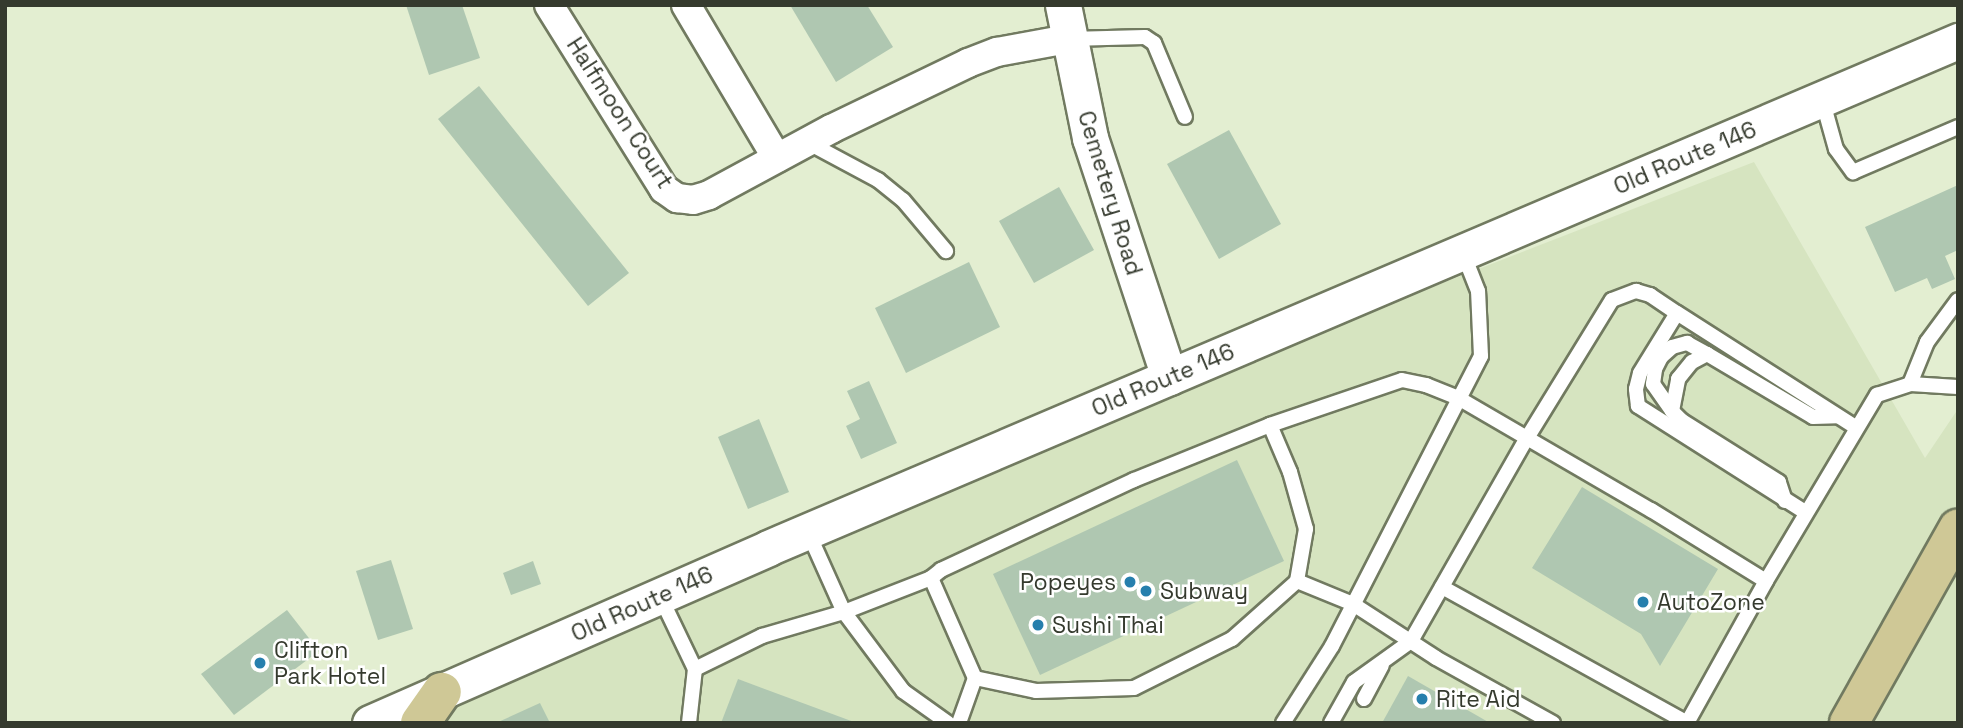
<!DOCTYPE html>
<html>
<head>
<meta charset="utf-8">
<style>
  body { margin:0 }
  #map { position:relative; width:1963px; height:728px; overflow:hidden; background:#e3eed1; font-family:"Space Grotesk",sans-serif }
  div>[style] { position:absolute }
  .built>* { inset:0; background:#d6e4c0 }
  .building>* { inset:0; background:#afc7b1 }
  .roads { filter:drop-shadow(2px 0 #717a60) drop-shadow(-2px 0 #717a60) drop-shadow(0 2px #717a60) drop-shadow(0 -2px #717a60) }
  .service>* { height:14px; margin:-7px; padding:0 7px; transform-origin:7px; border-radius:7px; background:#fff }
  .minor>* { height:28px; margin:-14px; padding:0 14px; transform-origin:14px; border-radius:14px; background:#fff }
  .tertiary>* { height:35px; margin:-17.5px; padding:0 17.5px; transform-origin:17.5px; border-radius:17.5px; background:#fff }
  .primary>* { height:38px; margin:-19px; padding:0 19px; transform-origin:19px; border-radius:19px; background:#cfc896 }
  .dots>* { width:19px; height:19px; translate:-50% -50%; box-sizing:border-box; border:4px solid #fff; border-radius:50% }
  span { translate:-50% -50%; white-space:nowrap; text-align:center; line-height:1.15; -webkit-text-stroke:5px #fff; paint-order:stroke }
  .street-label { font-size:23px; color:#353a2e }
  .poi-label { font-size:23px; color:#353a2e }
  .right { translate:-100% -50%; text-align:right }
  .left { translate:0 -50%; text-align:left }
  .frame { position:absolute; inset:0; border:7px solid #353a2e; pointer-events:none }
</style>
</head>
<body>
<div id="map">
  <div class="built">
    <div style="clip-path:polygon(1754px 162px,1925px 458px,1958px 409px,1958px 723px,400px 723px,1172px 388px)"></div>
  </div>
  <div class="building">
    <div style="clip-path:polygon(406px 5px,462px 5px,480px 58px,429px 75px)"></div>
    <div style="clip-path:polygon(790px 5px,867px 5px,893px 47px,836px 82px)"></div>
    <div style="clip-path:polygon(479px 86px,629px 273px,588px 306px,438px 119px)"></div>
    <div style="clip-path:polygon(1229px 130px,1281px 224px,1219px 259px,1167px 164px)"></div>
    <div style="clip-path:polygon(1958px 185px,1958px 250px,1945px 256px,1955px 279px,1932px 289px,1927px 278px,1895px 292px,1865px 227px)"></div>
    <div style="clip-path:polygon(1059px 187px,1094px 250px,1034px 283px,999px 221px)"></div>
    <div style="clip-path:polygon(969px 262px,1000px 327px,906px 373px,875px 308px)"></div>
    <div style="clip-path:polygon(869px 381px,897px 443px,861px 459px,846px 426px,860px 419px,847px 391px)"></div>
    <div style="clip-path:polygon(759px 419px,789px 492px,748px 509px,718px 437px)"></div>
    <div style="clip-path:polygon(1237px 460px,1284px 561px,1040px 675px,993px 574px)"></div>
    <div style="clip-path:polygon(1582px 487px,1718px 569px,1660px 666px,1641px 634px,1532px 568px)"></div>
    <div style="clip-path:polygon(391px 560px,413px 629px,378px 640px,356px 571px)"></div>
    <div style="clip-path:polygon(533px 561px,541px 584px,511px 595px,503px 573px)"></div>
    <div style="clip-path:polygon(287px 610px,319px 651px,234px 715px,201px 674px)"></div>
    <div style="clip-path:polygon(1408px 676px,1490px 723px,1382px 723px)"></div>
    <div style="clip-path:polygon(738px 679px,854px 722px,854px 723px,721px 723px)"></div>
    <div style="clip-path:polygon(540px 703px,550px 723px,496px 723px)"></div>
  </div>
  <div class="roads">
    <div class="service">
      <div style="left:1069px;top:39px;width:76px;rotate:-1.5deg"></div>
      <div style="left:1145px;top:37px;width:11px;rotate:34deg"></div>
      <div style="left:1154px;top:43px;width:80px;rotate:67.3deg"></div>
      <div style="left:1822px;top:99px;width:52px;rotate:74.4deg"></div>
      <div style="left:1836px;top:149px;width:29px;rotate:54deg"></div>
      <div style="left:1853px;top:172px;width:114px;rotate:-23.2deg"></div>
      <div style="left:807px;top:142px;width:81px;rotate:28.2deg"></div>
      <div style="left:878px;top:180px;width:32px;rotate:39deg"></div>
      <div style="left:903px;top:200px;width:67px;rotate:49.9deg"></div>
      <div style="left:1910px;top:384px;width:45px;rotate:-68deg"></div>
      <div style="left:1927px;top:342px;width:52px;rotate:-53.6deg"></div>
      <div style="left:1672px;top:411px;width:33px;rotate:-125deg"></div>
      <div style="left:1653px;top:384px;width:15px;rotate:-82deg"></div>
      <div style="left:1655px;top:369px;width:13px;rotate:-63deg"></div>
      <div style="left:1661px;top:357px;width:15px;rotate:-42deg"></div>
      <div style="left:1672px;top:347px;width:16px;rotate:-15deg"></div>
      <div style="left:1687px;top:343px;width:23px;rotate:29deg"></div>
      <div style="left:1785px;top:501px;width:20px;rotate:-108deg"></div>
      <div style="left:1779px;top:482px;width:115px;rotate:-147.8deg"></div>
      <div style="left:1682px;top:421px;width:14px;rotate:-135deg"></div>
      <div style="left:1672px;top:411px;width:33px;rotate:-79deg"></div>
      <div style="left:1678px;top:379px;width:22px;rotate:-51deg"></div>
      <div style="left:1692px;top:362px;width:17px;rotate:-28deg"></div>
      <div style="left:1707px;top:354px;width:123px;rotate:30.7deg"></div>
      <div style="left:1813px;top:417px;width:24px;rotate:-2deg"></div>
      <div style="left:1805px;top:512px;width:198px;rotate:-147.6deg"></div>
      <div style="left:1638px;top:406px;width:17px;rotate:-97deg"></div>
      <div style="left:1636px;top:389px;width:16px;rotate:-76deg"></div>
      <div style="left:1640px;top:373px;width:70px;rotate:-58.3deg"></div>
      <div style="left:1677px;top:313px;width:211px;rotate:32.6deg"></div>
      <div style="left:808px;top:532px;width:88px;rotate:65.8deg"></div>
      <div style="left:844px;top:612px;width:99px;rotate:53.2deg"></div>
      <div style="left:903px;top:691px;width:55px;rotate:35.4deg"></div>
      <div style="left:931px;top:578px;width:109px;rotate:66.3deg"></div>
      <div style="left:975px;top:678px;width:48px;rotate:109.6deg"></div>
      <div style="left:1297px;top:581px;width:61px;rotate:22.3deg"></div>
      <div style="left:1353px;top:604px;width:99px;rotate:33deg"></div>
      <div style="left:1436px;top:658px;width:134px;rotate:29.1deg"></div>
      <div style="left:1766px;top:581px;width:217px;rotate:-59.2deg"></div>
      <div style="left:1877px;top:395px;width:35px;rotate:-18deg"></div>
      <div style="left:1910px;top:384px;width:48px;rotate:3.6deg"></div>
      <div style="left:1442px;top:587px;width:280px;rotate:29deg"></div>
      <div style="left:660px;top:596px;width:81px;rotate:64.4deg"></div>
      <div style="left:975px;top:678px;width:62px;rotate:12deg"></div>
      <div style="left:1036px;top:691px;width:98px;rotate:-1.8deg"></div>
      <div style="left:1134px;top:688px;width:110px;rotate:-26.6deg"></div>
      <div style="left:1232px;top:639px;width:87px;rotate:-41.7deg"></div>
      <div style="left:1297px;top:581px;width:53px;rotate:-80.2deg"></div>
      <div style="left:1306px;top:529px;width:59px;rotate:-105.7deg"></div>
      <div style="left:1290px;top:472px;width:51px;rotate:-113.1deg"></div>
      <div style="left:1364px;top:699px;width:38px;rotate:-62deg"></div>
      <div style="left:689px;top:723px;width:54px;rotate:-83.7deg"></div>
      <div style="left:695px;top:669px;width:75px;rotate:-26.2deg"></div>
      <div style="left:762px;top:636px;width:85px;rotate:-16.3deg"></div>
      <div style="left:844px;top:612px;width:93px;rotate:-21.3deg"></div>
      <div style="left:931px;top:578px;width:13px;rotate:-39deg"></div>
      <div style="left:941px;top:570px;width:213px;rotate:-25deg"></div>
      <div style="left:1134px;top:480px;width:147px;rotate:-22deg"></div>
      <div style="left:1270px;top:425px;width:139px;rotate:-18.8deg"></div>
      <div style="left:1402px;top:380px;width:25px;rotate:12deg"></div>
      <div style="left:1426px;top:385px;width:37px;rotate:22deg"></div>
      <div style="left:1460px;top:399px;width:221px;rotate:30.2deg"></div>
      <div style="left:1651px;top:510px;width:135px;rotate:31.7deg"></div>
      <div style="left:1766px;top:581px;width:162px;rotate:119.1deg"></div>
      <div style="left:1283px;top:723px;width:91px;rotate:-57.5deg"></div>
      <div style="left:1332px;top:646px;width:326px;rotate:-62.8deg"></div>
      <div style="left:1481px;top:356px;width:65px;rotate:-92.6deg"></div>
      <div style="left:1478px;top:291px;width:41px;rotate:-111.5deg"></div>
      <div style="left:1331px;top:723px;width:47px;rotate:-60.7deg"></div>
      <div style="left:1354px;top:682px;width:70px;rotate:-35.7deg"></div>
      <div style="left:1411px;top:641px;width:234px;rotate:-60.3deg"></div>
      <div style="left:1527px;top:438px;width:162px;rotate:-58.4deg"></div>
      <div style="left:1612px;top:300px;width:26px;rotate:-21deg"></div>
      <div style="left:1636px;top:291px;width:15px;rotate:16deg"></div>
      <div style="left:1650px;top:295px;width:32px;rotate:34deg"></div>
    </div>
    <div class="minor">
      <div style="left:549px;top:5px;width:217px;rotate:58deg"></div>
      <div style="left:664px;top:189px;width:16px;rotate:35deg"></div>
      <div style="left:677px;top:198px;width:16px;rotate:7deg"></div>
      <div style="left:693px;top:200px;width:17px;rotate:-17deg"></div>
      <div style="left:709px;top:195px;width:139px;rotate:-28.4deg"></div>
      <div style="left:831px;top:129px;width:152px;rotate:-25.7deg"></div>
      <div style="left:968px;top:63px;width:31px;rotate:-21deg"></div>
      <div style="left:997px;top:52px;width:72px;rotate:-10.4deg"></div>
      <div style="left:686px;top:5px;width:178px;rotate:59.3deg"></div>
    </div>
    <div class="tertiary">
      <div style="left:1063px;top:5px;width:136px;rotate:78.5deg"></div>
      <div style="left:1090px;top:138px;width:252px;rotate:71.7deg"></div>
      <div style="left:370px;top:723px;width:435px;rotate:-23.7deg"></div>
      <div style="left:768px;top:548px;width:1294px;rotate:-23.08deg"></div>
    </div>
    <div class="primary">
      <div style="left:420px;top:723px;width:38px;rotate:-55deg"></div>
      <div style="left:1849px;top:723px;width:223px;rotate:-60.7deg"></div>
    </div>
  </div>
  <div class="dots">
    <div style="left:1130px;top:582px;background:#267fad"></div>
    <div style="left:1146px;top:591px;background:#267fad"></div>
    <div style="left:1643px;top:602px;background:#267fad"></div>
    <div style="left:1038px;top:625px;background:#267fad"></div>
    <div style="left:260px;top:663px;background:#267fad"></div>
    <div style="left:1422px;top:699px;background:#267fad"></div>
  </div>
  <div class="street-label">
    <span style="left:620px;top:113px;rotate:57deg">Halfmoon Court</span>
    <span style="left:1685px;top:158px;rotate:-23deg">Old Route 146</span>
    <span style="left:1110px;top:193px;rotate:73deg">Cemetery Road</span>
    <span style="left:1163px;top:380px;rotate:-23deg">Old Route 146</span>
    <span style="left:642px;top:604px;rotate:-24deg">Old Route 146</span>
  </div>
  <div class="poi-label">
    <span class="right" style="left:1116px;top:582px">Popeyes</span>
    <span class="left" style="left:1160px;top:591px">Subway</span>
    <span class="left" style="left:1657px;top:602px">AutoZone</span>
    <span class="left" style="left:1052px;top:625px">Sushi Thai</span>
    <span class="left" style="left:274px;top:663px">Clifton<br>Park Hotel</span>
    <span class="left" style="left:1436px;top:699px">Rite Aid</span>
  </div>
  <div class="frame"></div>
</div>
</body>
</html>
